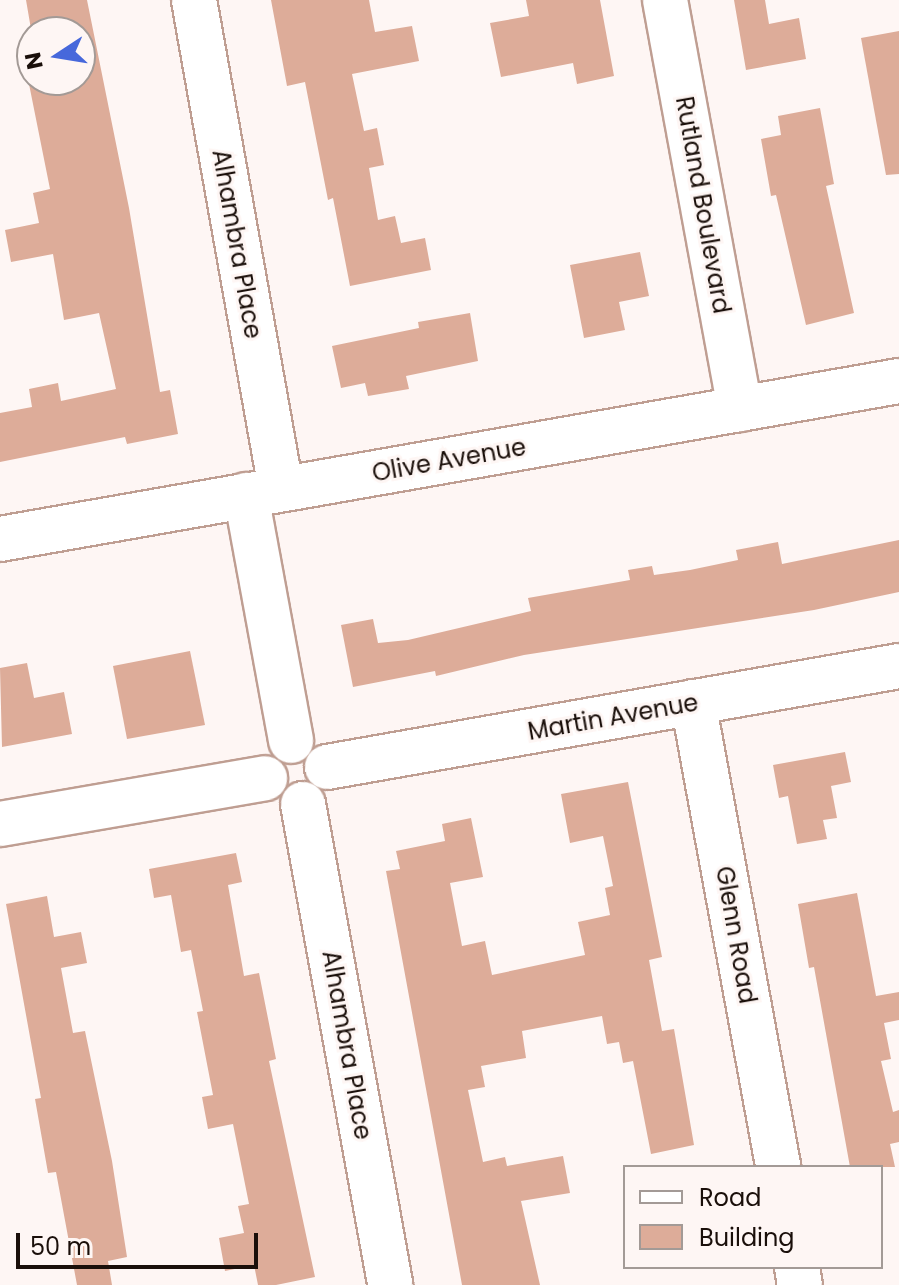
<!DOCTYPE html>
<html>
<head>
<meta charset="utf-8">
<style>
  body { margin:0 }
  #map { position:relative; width:899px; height:1285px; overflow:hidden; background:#fef6f4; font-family:Poppins,sans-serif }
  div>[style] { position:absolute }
  .building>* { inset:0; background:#ddac99 }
  .roads { filter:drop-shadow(2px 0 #bf9e92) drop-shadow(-2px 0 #bf9e92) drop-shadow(0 2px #bf9e92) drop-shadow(0 -2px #bf9e92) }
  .minor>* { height:44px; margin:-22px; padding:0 22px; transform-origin:22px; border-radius:22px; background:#fff }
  span { translate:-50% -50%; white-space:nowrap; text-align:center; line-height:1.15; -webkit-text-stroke:6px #fef6f4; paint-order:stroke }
  .street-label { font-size:24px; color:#1a0f0a }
  .legend { position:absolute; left:623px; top:1165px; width:260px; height:104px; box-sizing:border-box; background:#fef6f4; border:2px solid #a39a96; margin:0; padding:10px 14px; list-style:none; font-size:24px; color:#1a0f0a }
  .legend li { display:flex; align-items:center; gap:16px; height:40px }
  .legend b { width:40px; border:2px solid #a39a96 }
  .north { position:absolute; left:16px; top:16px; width:80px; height:80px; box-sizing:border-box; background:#fef6f4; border:2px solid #a39a96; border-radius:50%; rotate:258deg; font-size:22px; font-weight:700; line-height:32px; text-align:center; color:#1a0f0a }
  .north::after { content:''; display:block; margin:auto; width:28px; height:36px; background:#4768db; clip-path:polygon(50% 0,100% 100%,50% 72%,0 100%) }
  .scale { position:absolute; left:16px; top:1233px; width:242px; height:36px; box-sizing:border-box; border:4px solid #1a0f0a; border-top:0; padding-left:10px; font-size:24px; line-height:28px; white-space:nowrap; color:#1a0f0a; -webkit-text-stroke:6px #fef6f4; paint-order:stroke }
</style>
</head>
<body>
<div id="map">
  <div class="building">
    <div style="clip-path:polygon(26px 0,87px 0,129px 208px,160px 392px,170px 390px,178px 434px,127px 444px,125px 437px,0 462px,0 413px,32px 407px,29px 389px,58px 383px,61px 401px,116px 389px,99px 313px,64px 320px,53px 254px,11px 262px,5px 230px,39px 223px,33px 193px,50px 189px,29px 84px,41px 80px,80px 80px,80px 32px,32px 35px)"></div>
    <div style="clip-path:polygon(271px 0,369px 0,375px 32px,412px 26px,419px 61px,352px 74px,364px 131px,377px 128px,384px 165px,369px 168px,378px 220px,395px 216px,401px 243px,425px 238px,431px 270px,350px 286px,333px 198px,328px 200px,305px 82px,287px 86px)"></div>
    <div style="clip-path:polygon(526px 0,600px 0,614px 76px,577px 84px,573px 63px,501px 77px,490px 23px,529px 16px)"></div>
    <div style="clip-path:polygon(734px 0,765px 0,769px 24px,799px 18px,806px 59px,746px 70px)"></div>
    <div style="clip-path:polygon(899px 31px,899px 174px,886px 175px,861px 38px)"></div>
    <div style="clip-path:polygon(820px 108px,834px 184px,826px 186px,854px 313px,806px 325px,776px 195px,771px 196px,761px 139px,781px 135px,778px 116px)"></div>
    <div style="clip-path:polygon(640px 252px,649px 296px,619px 302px,625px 330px,584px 338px,570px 265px)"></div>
    <div style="clip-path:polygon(470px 313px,478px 361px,406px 376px,409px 389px,368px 396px,365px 383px,341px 388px,332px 346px,419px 328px,418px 322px)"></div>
    <div style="clip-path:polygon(899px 540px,899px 592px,814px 610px,524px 655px,436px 676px,435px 671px,353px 687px,341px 625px,373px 619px,378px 643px,408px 640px,531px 611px,528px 598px,630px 580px,628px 570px,652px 566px,654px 575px,690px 570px,738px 560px,736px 550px,778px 542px,782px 564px)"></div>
    <div style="clip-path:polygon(190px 651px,205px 725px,127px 739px,113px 666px)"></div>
    <div style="clip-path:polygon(27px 663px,34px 698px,64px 692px,72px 734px,2px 747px,0 668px)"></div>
    <div style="clip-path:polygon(845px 752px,851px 782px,831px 786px,837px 818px,823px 820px,827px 839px,797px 844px,788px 796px,779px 798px,773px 765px)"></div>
    <div style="clip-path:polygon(628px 782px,662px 957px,649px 960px,662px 1031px,674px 1029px,694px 1145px,651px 1154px,633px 1061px,623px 1063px,619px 1042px,607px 1044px,602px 1016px,522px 1031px,526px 1058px,481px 1066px,485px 1087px,468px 1090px,483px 1162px,505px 1157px,507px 1166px,563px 1156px,570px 1193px,521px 1201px,540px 1285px,462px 1285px,386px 871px,400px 869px,396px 851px,445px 841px,442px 824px,471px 818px,483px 877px,450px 883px,462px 946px,485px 941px,492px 975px,585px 955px,578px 922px,610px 915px,605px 888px,613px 886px,603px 836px,570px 843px,561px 794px)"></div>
    <div style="clip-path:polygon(236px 853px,242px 882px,228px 885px,244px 976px,259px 973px,276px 1059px,269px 1061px,315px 1277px,276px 1285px,258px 1285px,254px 1265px,225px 1271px,219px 1238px,244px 1233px,238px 1206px,249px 1204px,233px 1124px,208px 1129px,202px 1097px,213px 1095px,197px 1012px,203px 1011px,191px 950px,181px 952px,171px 895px,154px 898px,149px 869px)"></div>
    <div style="clip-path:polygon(857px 893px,876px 996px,899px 992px,899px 1020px,884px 1023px,891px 1059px,881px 1061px,893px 1112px,899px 1110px,899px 1142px,890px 1144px,895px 1167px,850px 1167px,814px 967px,809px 968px,798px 904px)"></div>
    <div style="clip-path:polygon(47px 896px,54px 937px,81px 932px,87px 963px,61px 968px,73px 1033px,85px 1031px,112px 1161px,127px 1257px,108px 1261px,112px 1285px,77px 1285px,56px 1172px,48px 1173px,35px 1099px,41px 1098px,6px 904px)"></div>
  </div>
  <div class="roads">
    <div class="minor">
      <div style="left:194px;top:0;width:497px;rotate:79.9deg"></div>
      <div style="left:665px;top:0;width:416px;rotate:79.6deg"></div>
      <div style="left:246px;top:495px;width:250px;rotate:79.6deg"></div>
      <div style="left:0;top:539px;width:913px;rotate:-9.97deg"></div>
      <div style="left:693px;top:702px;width:473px;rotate:79.6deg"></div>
      <div style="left:327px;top:767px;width:581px;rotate:-10.01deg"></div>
      <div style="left:303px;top:804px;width:489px;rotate:79.7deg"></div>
      <div style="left:0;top:824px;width:269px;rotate:-9.8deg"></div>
      <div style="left:797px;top:1267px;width:18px;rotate:81deg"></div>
    </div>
  </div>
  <div class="street-label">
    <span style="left:703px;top:205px;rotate:80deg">Rutland Boulevard</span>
    <span style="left:237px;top:244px;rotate:80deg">Alhambra Place</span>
    <span style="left:449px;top:460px;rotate:-10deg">Olive Avenue</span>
    <span style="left:613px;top:717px;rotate:-10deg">Martin Avenue</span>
    <span style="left:736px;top:935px;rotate:80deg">Glenn Road</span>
    <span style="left:347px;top:1045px;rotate:80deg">Alhambra Place</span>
  </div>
  <ul class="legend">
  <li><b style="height:10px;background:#fff"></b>Road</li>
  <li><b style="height:22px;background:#ddac99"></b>Building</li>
  </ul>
  <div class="north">N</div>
  <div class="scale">50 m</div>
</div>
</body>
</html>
